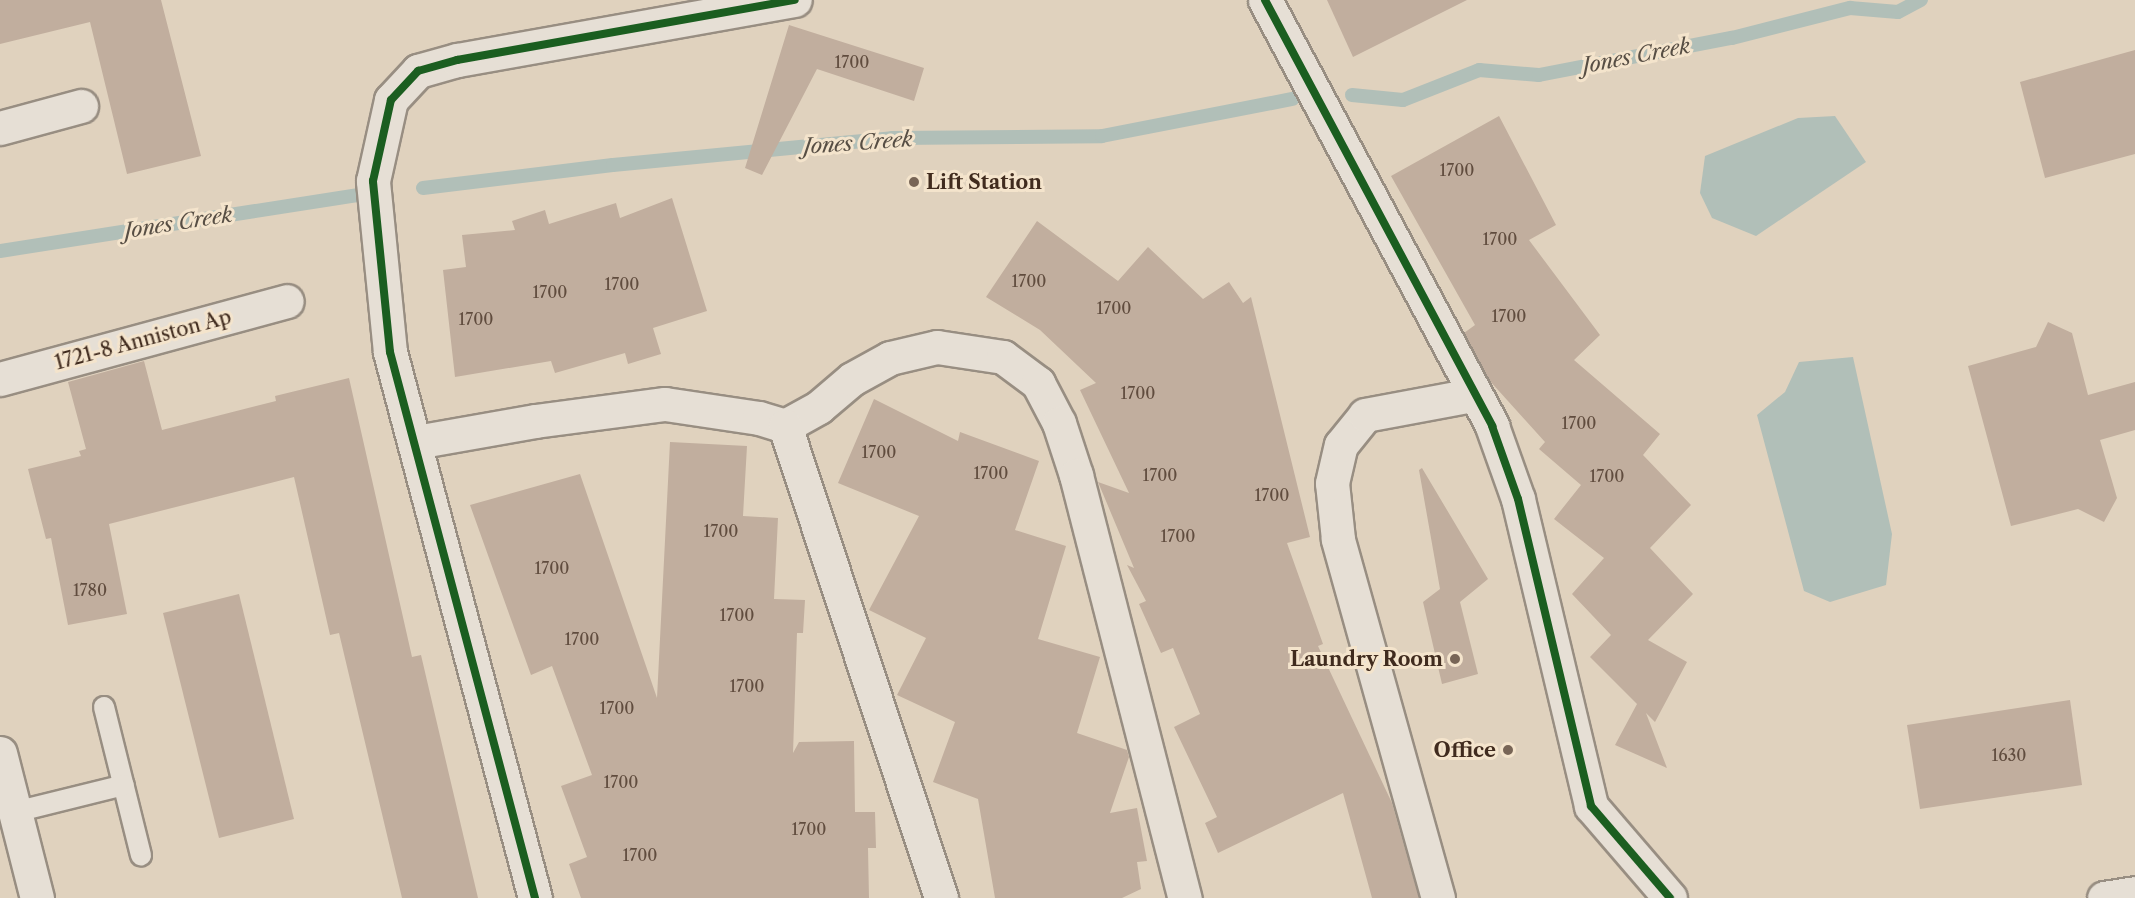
<!DOCTYPE html>
<html>
<head>
<meta charset="utf-8">
<style>
  body { margin:0 }
  #map { position:relative; width:2135px; height:898px; overflow:hidden; background:#e0d2be; font-family:"Libre Caslon Text",serif }
  div>[style] { position:absolute }
  .water>* { inset:0; background:#b1bfb8 }
  .stream>* { height:14px; margin:-7px; padding:0 7px; transform-origin:7px; border-radius:7px; background:#b1bfb8 }
  .building>* { inset:0; background:#c1ae9e }
  .roads { filter:drop-shadow(2px 0 #988e82) drop-shadow(-2px 0 #988e82) drop-shadow(0 2px #988e82) drop-shadow(0 -2px #988e82) }
  .lane>* { height:20px; margin:-10px; padding:0 10px; transform-origin:10px; border-radius:10px; background:#e6dfd5 }
  .street>* { height:33px; margin:-16.5px; padding:0 16.5px; transform-origin:16.5px; border-radius:16.5px; background:#e6dfd5 }
  .cycleway>* { height:8px; margin:-4px; padding:0 4px; transform-origin:4px; border-radius:4px; background:#1b5e20 }
  .dots>* { width:16px; height:16px; translate:-50% -50%; box-sizing:border-box; border:3px solid #f4e4cc; border-radius:50% }
  span { translate:-50% -50%; white-space:nowrap; text-align:center; line-height:1.15; -webkit-text-stroke:6px #f4e4cc; paint-order:stroke }
  .number-label { font-size:16px; color:#604c3e }
  .number-label span { -webkit-text-stroke-width:0 }
  .poi-label { font-size:20px; color:#402b1e; font-weight:700 }
  .left { translate:0 -50%; text-align:left }
  .right { translate:-100% -50%; text-align:right }
  .street-label { font-size:20px; color:#402b1e }
  .water-label { font-size:21px; color:#574e44; font-style:italic }
</style>
</head>
<body>
<div id="map">
  <div class="water">
    <div style="clip-path:polygon(1835px 116px,1866px 162px,1756px 236px,1712px 218px,1700px 193px,1705px 156px,1798px 118px)"></div>
    <div style="clip-path:polygon(1853px 357px,1892px 534px,1886px 585px,1830px 602px,1804px 591px,1757px 415px,1785px 392px,1799px 362px)"></div>
  </div>
  <div class="stream">
    <div style="left:1352px;top:95px;width:51px;rotate:5.6deg"></div>
    <div style="left:1403px;top:100px;width:82px;rotate:-21.5deg"></div>
    <div style="left:1479px;top:70px;width:60px;rotate:4.8deg"></div>
    <div style="left:1539px;top:75px;width:197px;rotate:-10.9deg"></div>
    <div style="left:1732px;top:38px;width:122px;rotate:-14.3deg"></div>
    <div style="left:1850px;top:8px;width:48px;rotate:4.8deg"></div>
    <div style="left:1898px;top:12px;width:26px;rotate:-28deg"></div>
    <div style="left:423px;top:188px;width:191px;rotate:-6.9deg"></div>
    <div style="left:613px;top:165px;width:280px;rotate:-5.5deg"></div>
    <div style="left:892px;top:138px;width:210px;rotate:-0.5deg"></div>
    <div style="left:1102px;top:136px;width:194px;rotate:-11deg"></div>
    <div style="left:0;top:251px;width:360px;rotate:-8.9deg"></div>
  </div>
  <div class="building">
    <div style="clip-path:polygon(0 0,161px 0,201px 156px,127px 174px,90px 22px,0 44px)"></div>
    <div style="clip-path:polygon(1327px 0,1467px 0,1353px 57px)"></div>
    <div style="clip-path:polygon(789px 25px,924px 68px,914px 101px,817px 69px,762px 175px,745px 168px)"></div>
    <div style="clip-path:polygon(2135px 50px,2135px 154px,2045px 178px,2020px 82px)"></div>
    <div style="clip-path:polygon(1499px 116px,1556px 225px,1529px 240px,1600px 335px,1574px 360px,1660px 434px,1643px 455px,1691px 505px,1650px 548px,1693px 594px,1648px 640px,1687px 662px,1655px 722px,1646px 713px,1667px 768px,1615px 745px,1637px 704px,1590px 657px,1611px 635px,1572px 594px,1604px 558px,1554px 519px,1581px 485px,1539px 449px,1545px 442px,1489px 380px,1464px 333px,1475px 325px,1391px 176px)"></div>
    <div style="clip-path:polygon(672px 198px,707px 311px,653px 328px,661px 354px,628px 364px,625px 353px,555px 373px,551px 361px,455px 377px,443px 270px,466px 267px,462px 235px,515px 230px,512px 221px,545px 210px,549px 224px,616px 203px,620px 218px)"></div>
    <div style="clip-path:polygon(1037px 221px,1118px 281px,1148px 247px,1203px 299px,1229px 282px,1243px 303px,1251px 297px,1310px 537px,1287px 543px,1323px 644px,1318px 646px,1392px 803px,1419px 898px,1372px 898px,1343px 793px,1218px 853px,1205px 823px,1217px 817px,1174px 727px,1200px 714px,1173px 648px,1161px 653px,1139px 604px,1146px 601px,1127px 565px,1134px 568px,1098px 482px,1129px 493px,1080px 390px,1096px 383px,1040px 330px,986px 297px)"></div>
    <div style="clip-path:polygon(2048px 322px,2072px 333px,2088px 395px,2135px 382px,2135px 430px,2100px 440px,2117px 498px,2104px 522px,2078px 509px,2011px 526px,1968px 366px,2036px 347px)"></div>
    <div style="clip-path:polygon(144px 361px,162px 430px,276px 401px,275px 396px,349px 378px,412px 657px,421px 655px,478px 898px,402px 898px,339px 633px,330px 635px,294px 477px,109px 524px,127px 614px,68px 625px,51px 538px,46px 539px,28px 469px,81px 456px,79px 451px,86px 449px,68px 382px)"></div>
    <div style="clip-path:polygon(874px 399px,958px 441px,960px 432px,1039px 461px,1015px 530px,1066px 546px,1038px 639px,1100px 657px,1077px 733px,1127px 750px,1129px 757px,1110px 813px,1137px 808px,1147px 861px,1137px 862px,1141px 889px,1122px 898px,995px 898px,978px 799px,933px 782px,955px 722px,897px 695px,926px 638px,869px 610px,919px 516px,838px 483px)"></div>
    <div style="clip-path:polygon(670px 442px,747px 446px,743px 516px,778px 518px,774px 599px,805px 600px,803px 633px,797px 633px,793px 753px,799px 742px,854px 741px,855px 812px,875px 812px,876px 848px,868px 848px,869px 898px,581px 898px,569px 864px,587px 857px,561px 786px,592px 775px,552px 666px,531px 675px,470px 505px,580px 474px,657px 698px)"></div>
    <div style="clip-path:polygon(1422px 468px,1488px 579px,1460px 602px,1478px 674px,1442px 684px,1423px 602px,1440px 589px,1419px 470px)"></div>
    <div style="clip-path:polygon(239px 594px,294px 819px,219px 838px,163px 613px)"></div>
    <div style="clip-path:polygon(2070px 700px,2082px 785px,1920px 809px,1907px 725px)"></div>
  </div>
  <div class="roads">
    <div class="lane">
      <div style="left:104px;top:707px;width:153px;rotate:76deg"></div>
      <div style="left:15px;top:812px;width:112px;rotate:-13.9deg"></div>
    </div>
    <div class="street">
      <div style="left:1265px;top:0;width:483px;rotate:61.9deg"></div>
      <div style="left:1492px;top:426px;width:77px;rotate:70.4deg"></div>
      <div style="left:1518px;top:499px;width:316px;rotate:76.6deg"></div>
      <div style="left:1591px;top:806px;width:121px;rotate:49.3deg"></div>
      <div style="left:0;top:128px;width:84px;rotate:-15.2deg"></div>
      <div style="left:0;top:379px;width:297px;rotate:-15.2deg"></div>
      <div style="left:785px;top:426px;width:39px;rotate:-29deg"></div>
      <div style="left:819px;top:407px;width:43px;rotate:-40.3deg"></div>
      <div style="left:852px;top:379px;width:43px;rotate:-28.9deg"></div>
      <div style="left:890px;top:358px;width:48px;rotate:-13.2deg"></div>
      <div style="left:937px;top:347px;width:67px;rotate:8.6deg"></div>
      <div style="left:1003px;top:357px;width:44px;rotate:36.6deg"></div>
      <div style="left:1038px;top:383px;width:45px;rotate:62.3deg"></div>
      <div style="left:1059px;top:423px;width:55px;rotate:71.9deg"></div>
      <div style="left:1076px;top:475px;width:437px;rotate:75.6deg"></div>
      <div style="left:416px;top:442px;width:121px;rotate:-10deg"></div>
      <div style="left:535px;top:421px;width:131px;rotate:-7.5deg"></div>
      <div style="left:665px;top:404px;width:95px;rotate:8.5deg"></div>
      <div style="left:759px;top:418px;width:27px;rotate:17deg"></div>
      <div style="left:785px;top:426px;width:497px;rotate:71.7deg"></div>
      <div style="left:0;top:753px;width:150px;rotate:75.7deg"></div>
      <div style="left:535px;top:898px;width:565px;rotate:-104.87deg"></div>
      <div style="left:390px;top:352px;width:172px;rotate:-95.7deg"></div>
      <div style="left:373px;top:181px;width:83px;rotate:-77.5deg"></div>
      <div style="left:391px;top:100px;width:40px;rotate:-47deg"></div>
      <div style="left:418px;top:71px;width:41px;rotate:-15.8deg"></div>
      <div style="left:457px;top:60px;width:343px;rotate:-10.1deg"></div>
      <div style="left:1438px;top:898px;width:373px;rotate:-105.6deg"></div>
      <div style="left:1338px;top:539px;width:56px;rotate:-96.1deg"></div>
      <div style="left:1332px;top:483px;width:39px;rotate:-77deg"></div>
      <div style="left:1341px;top:445px;width:38px;rotate:-51deg"></div>
      <div style="left:1365px;top:415px;width:109px;rotate:-10.6deg"></div>
      <div style="left:2104px;top:898px;width:31px;rotate:-9deg"></div>
    </div>
  </div>
  <div class="cycleway">
    <div style="left:1265px;top:0;width:483px;rotate:61.9deg"></div>
    <div style="left:1492px;top:426px;width:77px;rotate:70.4deg"></div>
    <div style="left:1518px;top:499px;width:316px;rotate:76.6deg"></div>
    <div style="left:1591px;top:806px;width:121px;rotate:49.3deg"></div>
    <div style="left:535px;top:898px;width:565px;rotate:-104.87deg"></div>
    <div style="left:390px;top:352px;width:172px;rotate:-95.7deg"></div>
    <div style="left:373px;top:181px;width:83px;rotate:-77.5deg"></div>
    <div style="left:391px;top:100px;width:40px;rotate:-47deg"></div>
    <div style="left:418px;top:71px;width:41px;rotate:-15.8deg"></div>
    <div style="left:457px;top:60px;width:343px;rotate:-10.1deg"></div>
  </div>
  <div class="dots">
    <div style="left:914px;top:182px;background:#786556"></div>
    <div style="left:1455px;top:659px;background:#786556"></div>
    <div style="left:1508px;top:750px;background:#786556"></div>
  </div>
  <div class="number-label">
    <span style="left:852px;top:62px">1700</span>
    <span style="left:1457px;top:170px">1700</span>
    <span style="left:1500px;top:239px">1700</span>
    <span style="left:1029px;top:281px">1700</span>
    <span style="left:622px;top:284px">1700</span>
    <span style="left:550px;top:292px">1700</span>
    <span style="left:1114px;top:308px">1700</span>
    <span style="left:1509px;top:316px">1700</span>
    <span style="left:476px;top:319px">1700</span>
    <span style="left:1138px;top:393px">1700</span>
    <span style="left:1579px;top:423px">1700</span>
    <span style="left:879px;top:452px">1700</span>
    <span style="left:991px;top:473px">1700</span>
    <span style="left:1160px;top:475px">1700</span>
    <span style="left:1607px;top:476px">1700</span>
    <span style="left:1272px;top:495px">1700</span>
    <span style="left:721px;top:531px">1700</span>
    <span style="left:1178px;top:536px">1700</span>
    <span style="left:552px;top:568px">1700</span>
    <span style="left:90px;top:590px">1780</span>
    <span style="left:737px;top:615px">1700</span>
    <span style="left:582px;top:639px">1700</span>
    <span style="left:747px;top:686px">1700</span>
    <span style="left:617px;top:708px">1700</span>
    <span style="left:2009px;top:755px">1630</span>
    <span style="left:621px;top:782px">1700</span>
    <span style="left:809px;top:829px">1700</span>
    <span style="left:640px;top:855px">1700</span>
  </div>
  <div class="poi-label">
    <span class="left" style="left:926px;top:182px">Lift Station</span>
    <span class="right" style="left:1443px;top:659px">Laundry Room</span>
    <span class="right" style="left:1496px;top:750px">Office</span>
  </div>
  <div class="street-label">
    <span style="left:143px;top:340px;rotate:-15deg">1721-8 Anniston Ap</span>
  </div>
  <div class="water-label">
    <span style="left:1636px;top:56px;rotate:-11deg">Jones Creek</span>
    <span style="left:858px;top:143px;rotate:-4deg">Jones Creek</span>
    <span style="left:178px;top:223px;rotate:-9deg">Jones Creek</span>
  </div>
</div>
</body>
</html>
